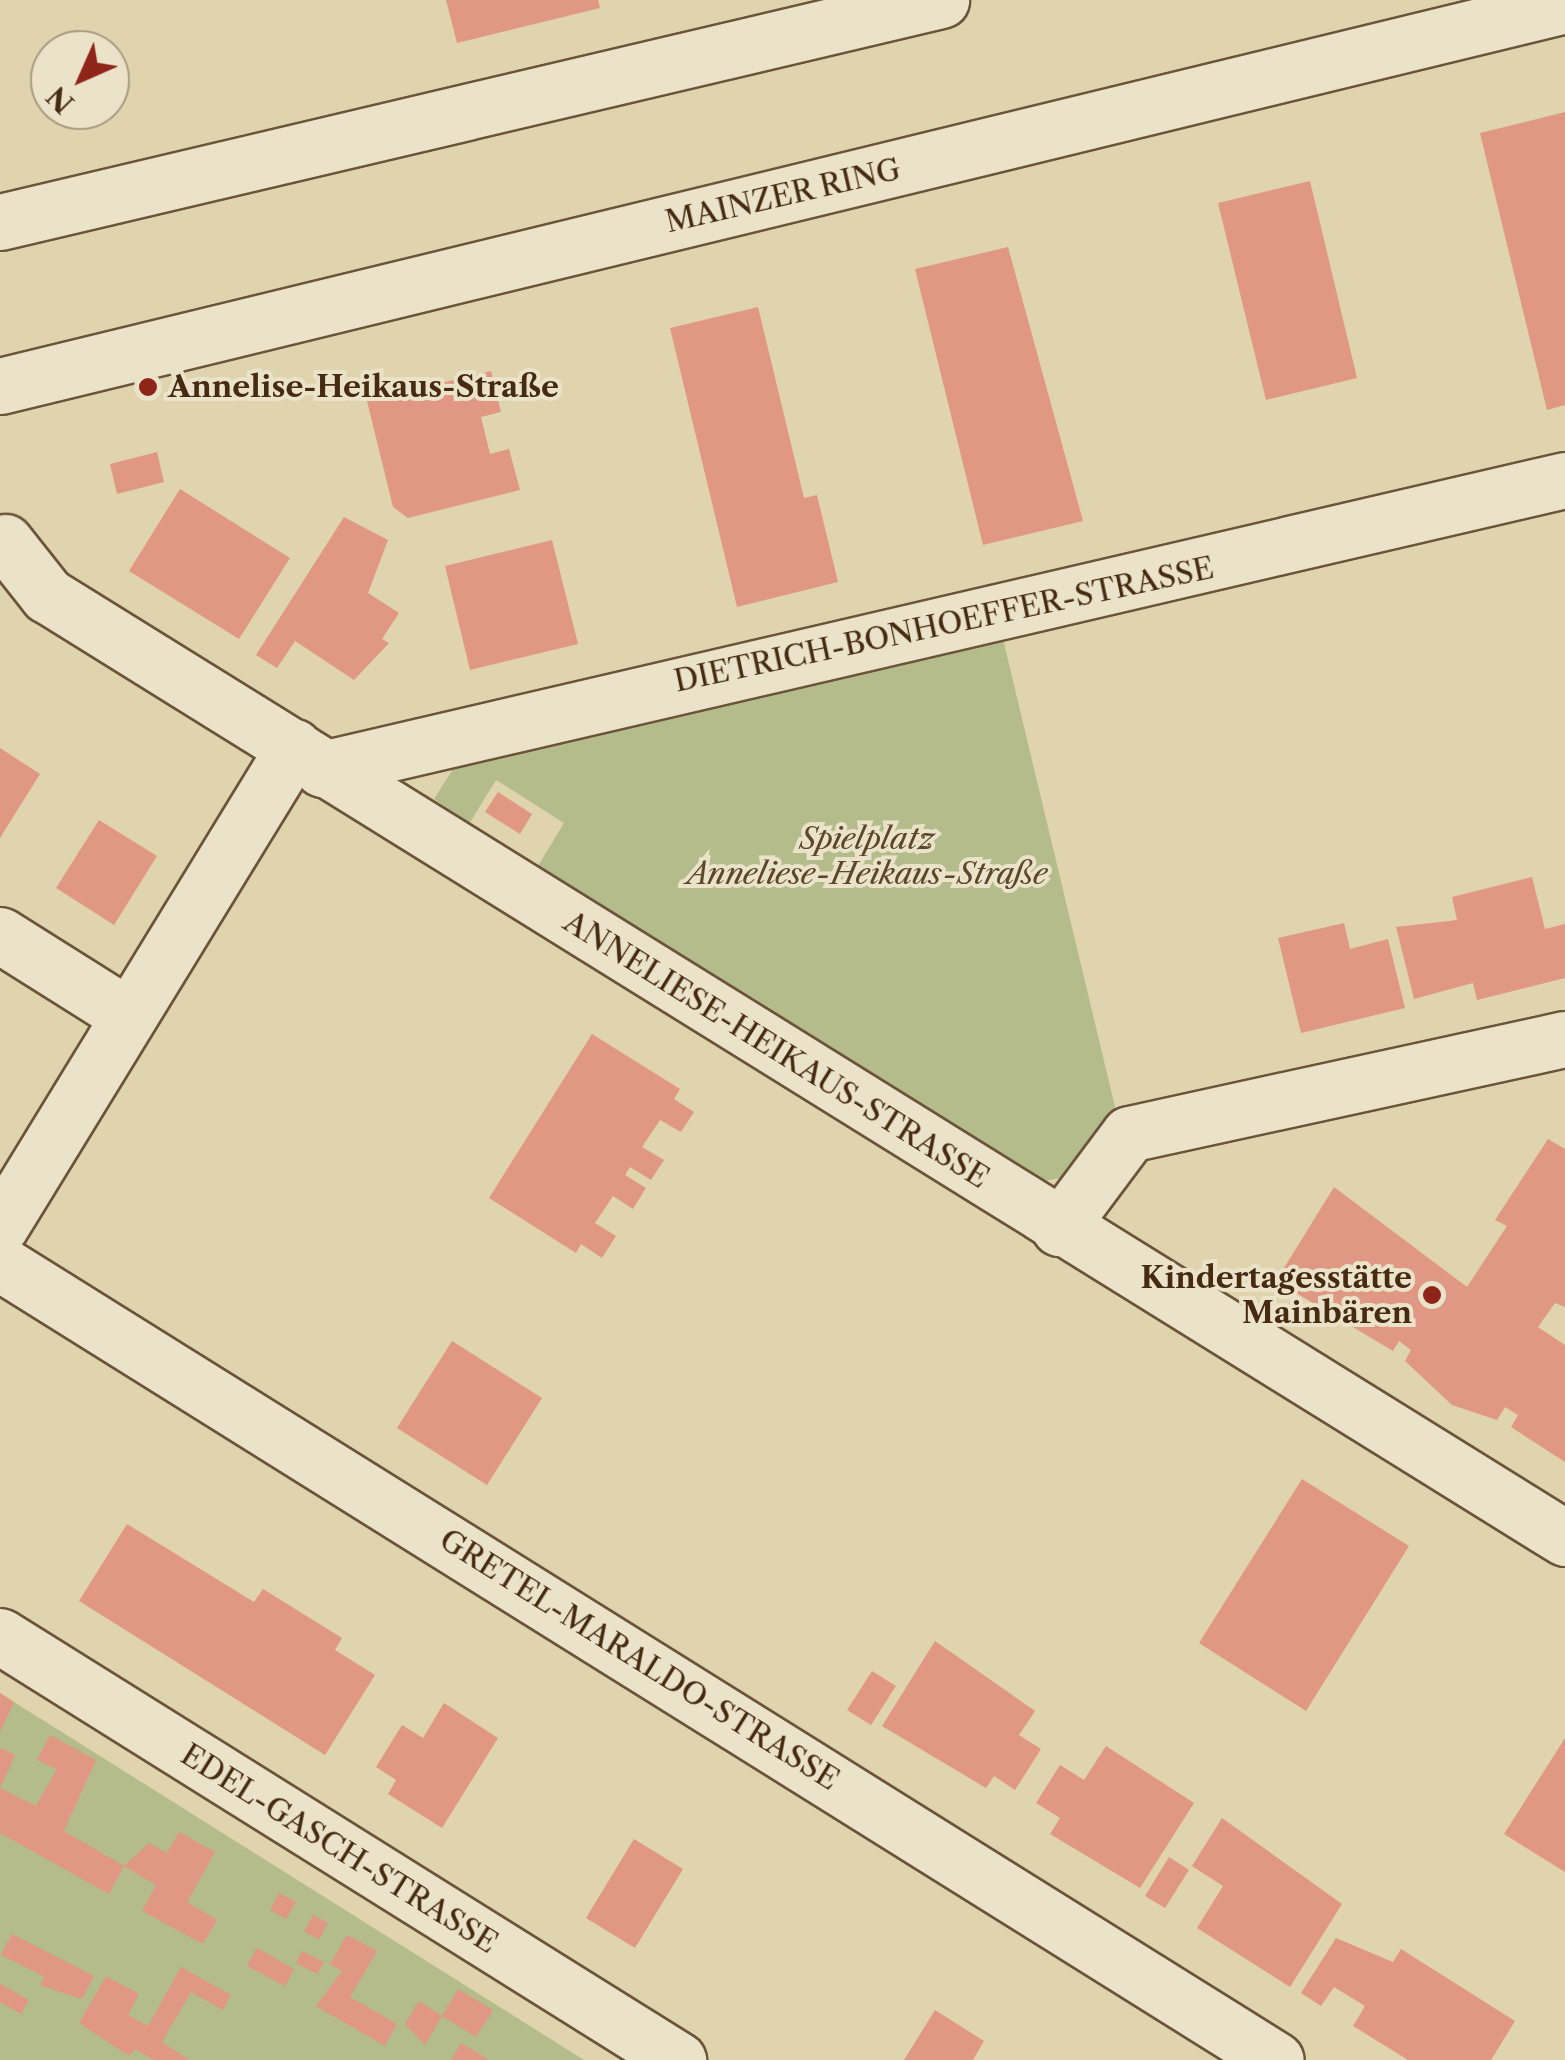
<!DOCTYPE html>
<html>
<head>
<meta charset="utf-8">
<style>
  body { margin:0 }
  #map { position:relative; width:1565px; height:2060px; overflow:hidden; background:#dfd4ae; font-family:"Libre Caslon Text",serif }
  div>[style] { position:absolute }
  .green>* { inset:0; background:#b3bc8a }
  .building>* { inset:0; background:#e09783 }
  .roads { filter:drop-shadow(2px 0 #6c5439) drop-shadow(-2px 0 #6c5439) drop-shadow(0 2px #6c5439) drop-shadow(0 -2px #6c5439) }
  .minor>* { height:55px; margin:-27.5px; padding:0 27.5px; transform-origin:27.5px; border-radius:27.5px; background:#eae3ca }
  .dots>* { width:28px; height:28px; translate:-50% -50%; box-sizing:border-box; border:5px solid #eae3ca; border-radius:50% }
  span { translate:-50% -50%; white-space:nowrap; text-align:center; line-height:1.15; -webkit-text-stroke:8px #eae3ca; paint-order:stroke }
  .street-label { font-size:30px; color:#462a12 }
  .poi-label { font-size:30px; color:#462a12; font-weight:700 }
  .left { translate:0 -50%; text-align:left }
  .right { translate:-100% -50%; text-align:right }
  .park-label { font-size:30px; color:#5c472a; font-style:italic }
  .north { position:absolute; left:30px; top:30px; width:100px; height:100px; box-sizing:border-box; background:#eae3ca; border:2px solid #a89980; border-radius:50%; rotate:225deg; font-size:28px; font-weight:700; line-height:40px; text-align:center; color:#462a12 }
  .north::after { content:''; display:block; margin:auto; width:35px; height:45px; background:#8f2418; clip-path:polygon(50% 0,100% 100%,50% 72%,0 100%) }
</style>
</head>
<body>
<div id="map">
  <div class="green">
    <div style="clip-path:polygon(1002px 635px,1116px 1111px,1079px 1175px,1043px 1181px,538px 866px,564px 823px,496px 780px,469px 824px,434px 799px,455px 766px)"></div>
    <div style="clip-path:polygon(0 1693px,14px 1702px,584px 2060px,0 2060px)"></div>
  </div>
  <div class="building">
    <div style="clip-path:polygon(446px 0,598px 0,600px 8px,457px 43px)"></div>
    <div style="clip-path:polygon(1565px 112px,1565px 405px,1547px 410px,1480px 133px)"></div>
    <div style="clip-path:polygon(1310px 181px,1357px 378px,1266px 400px,1218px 203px)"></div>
    <div style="clip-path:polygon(1008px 247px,1083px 521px,983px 545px,915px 269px)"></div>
    <div style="clip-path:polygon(758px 307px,804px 498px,817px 495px,838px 582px,737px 607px,670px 328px)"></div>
    <div style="clip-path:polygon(491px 371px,501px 412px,481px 417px,490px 454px,509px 449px,520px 490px,408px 518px,393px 507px,367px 401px)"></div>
    <div style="clip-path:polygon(157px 452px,164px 482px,117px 494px,110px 464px)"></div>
    <div style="clip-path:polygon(180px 489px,290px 558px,239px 639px,129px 571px)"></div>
    <div style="clip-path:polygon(344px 517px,388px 540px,368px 593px,399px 613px,382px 639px,389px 643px,354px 680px,295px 641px,277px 668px,256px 655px)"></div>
    <div style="clip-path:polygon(552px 540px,578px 644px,470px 670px,445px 566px)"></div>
    <div style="clip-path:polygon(0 748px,40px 774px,0 838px)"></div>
    <div style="clip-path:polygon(498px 792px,532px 814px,520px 834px,485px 812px)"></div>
    <div style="clip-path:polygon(99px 820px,157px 856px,114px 925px,56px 888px)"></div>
    <div style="clip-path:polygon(1532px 877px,1545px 929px,1565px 924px,1565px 978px,1477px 1000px,1473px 983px,1414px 999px,1396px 927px,1457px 920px,1452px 897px)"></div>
    <div style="clip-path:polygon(1344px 923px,1350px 949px,1388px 939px,1405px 1008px,1301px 1033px,1278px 938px)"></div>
    <div style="clip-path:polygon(592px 1034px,680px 1089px,674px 1099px,694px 1112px,681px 1132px,660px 1120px,642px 1147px,664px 1160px,651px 1180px,630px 1167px,625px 1175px,646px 1188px,633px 1209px,613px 1196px,595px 1223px,616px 1236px,602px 1258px,581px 1244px,576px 1253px,489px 1198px)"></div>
    <div style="clip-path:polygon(1548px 1139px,1565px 1149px,1565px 1307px,1555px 1303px,1538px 1327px,1565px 1345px,1565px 1462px,1511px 1427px,1518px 1415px,1505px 1407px,1497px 1420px,1452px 1405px,1405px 1361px,1411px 1350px,1399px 1341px,1393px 1351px,1276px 1281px,1334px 1187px,1467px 1287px,1507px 1226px,1495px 1220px)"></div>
    <div style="clip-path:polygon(452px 1341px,542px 1398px,487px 1485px,397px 1428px)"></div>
    <div style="clip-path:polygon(1302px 1479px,1409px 1546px,1306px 1711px,1199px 1643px)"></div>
    <div style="clip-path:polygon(127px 1524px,254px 1602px,263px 1589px,342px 1638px,335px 1650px,375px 1675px,325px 1755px,79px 1601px)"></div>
    <div style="clip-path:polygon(935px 1641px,1035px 1711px,1019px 1735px,1041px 1749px,1015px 1790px,994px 1776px,986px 1788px,882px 1726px)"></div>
    <div style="clip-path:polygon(872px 1671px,896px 1686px,871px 1725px,847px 1710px)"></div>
    <div style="clip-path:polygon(0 1693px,14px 1702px,0 1732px)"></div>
    <div style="clip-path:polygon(444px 1703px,498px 1738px,442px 1828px,388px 1794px,396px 1780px,376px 1767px,402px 1725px,423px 1738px)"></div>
    <div style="clip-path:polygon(50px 1735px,96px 1760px,64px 1831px,124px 1866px,109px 1894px,0 1833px,0 1788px,36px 1806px,57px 1769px,37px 1760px)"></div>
    <div style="clip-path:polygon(1565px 1738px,1565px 1872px,1504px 1834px)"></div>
    <div style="clip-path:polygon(1106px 1746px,1194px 1803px,1140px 1888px,1050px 1834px,1060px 1818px,1036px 1803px,1060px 1765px,1084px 1780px)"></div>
    <div style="clip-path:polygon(0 1748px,15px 1755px,0 1788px)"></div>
    <div style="clip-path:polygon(1222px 1818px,1342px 1904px,1290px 1987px,1197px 1928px,1223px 1886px,1192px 1866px)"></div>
    <div style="clip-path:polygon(179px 1832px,215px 1852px,187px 1902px,217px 1920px,203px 1944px,142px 1911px,156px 1885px,124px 1866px,149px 1843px,167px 1853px)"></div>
    <div style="clip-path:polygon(634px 1839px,683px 1869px,635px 1948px,586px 1918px)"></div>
    <div style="clip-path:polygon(1169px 1857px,1189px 1870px,1165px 1908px,1145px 1896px)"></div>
    <div style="clip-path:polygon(279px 1893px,296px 1902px,286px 1919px,270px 1910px)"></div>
    <div style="clip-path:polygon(313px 1915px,328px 1923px,319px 1939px,304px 1932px)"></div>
    <div style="clip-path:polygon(12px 1934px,94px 1976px,82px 1999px,40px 1985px,45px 1977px,1px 1955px)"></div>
    <div style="clip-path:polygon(347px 1935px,377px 1951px,350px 1997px,397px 2024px,385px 2046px,316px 2006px,342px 1971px,330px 1964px)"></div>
    <div style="clip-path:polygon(1336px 1938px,1393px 1962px,1401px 1949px,1515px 2021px,1491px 2060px,1408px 2060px,1353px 2026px,1365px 2006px,1334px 1987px,1321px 2006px,1301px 1993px)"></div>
    <div style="clip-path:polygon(257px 1948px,294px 1969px,285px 1986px,247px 1966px)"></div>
    <div style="clip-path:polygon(302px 1951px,324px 1962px,317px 1974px,296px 1963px)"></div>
    <div style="clip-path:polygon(181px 1967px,231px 1995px,223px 2010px,191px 1992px,162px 2042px,189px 2060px,154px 2060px,135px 2049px,129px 2056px,79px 2023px,106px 1976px,139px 1994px,128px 2015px,148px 2026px)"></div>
    <div style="clip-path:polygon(0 1984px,29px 2000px,21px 2014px,0 2002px)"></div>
    <div style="clip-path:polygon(458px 1989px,493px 2010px,476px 2037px,442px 2016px)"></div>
    <div style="clip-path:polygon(419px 2001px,442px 2016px,425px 2045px,405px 2024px)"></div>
    <div style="clip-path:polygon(935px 2010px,984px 2041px,973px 2060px,904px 2060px)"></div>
    <div style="clip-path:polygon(461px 2043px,489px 2060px,451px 2060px)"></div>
  </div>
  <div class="roads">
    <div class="minor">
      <div style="left:0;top:222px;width:967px;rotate:-13.27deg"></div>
      <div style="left:0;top:386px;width:1611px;rotate:-13.68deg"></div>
      <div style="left:5px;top:542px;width:68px;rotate:51.6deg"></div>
      <div style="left:47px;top:595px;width:1787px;rotate:31.85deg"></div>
      <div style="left:322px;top:769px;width:1276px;rotate:-13.09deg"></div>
      <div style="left:0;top:935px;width:146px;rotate:32.2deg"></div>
      <div style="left:0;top:1227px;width:563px;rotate:-58.51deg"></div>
      <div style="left:1059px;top:1228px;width:117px;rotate:-53.3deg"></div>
      <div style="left:1129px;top:1134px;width:446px;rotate:-12.3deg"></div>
      <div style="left:0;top:1263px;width:1504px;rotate:31.99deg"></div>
      <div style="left:0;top:1636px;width:800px;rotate:32.02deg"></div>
    </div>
  </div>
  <div class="dots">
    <div style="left:148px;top:387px;background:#8f2418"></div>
    <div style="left:1432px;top:1295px;background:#8f2418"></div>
  </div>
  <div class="street-label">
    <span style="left:783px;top:196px;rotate:-13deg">MAINZER RING</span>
    <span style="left:944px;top:625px;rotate:-12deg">DIETRICH-BONHOEFFER-STRASSE</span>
    <span style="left:776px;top:1050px;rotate:32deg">ANNELIESE-HEIKAUS-STRASSE</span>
    <span style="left:639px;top:1660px;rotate:32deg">GRETEL-MARALDO-STRASSE</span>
    <span style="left:339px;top:1849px;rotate:32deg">EDEL-GASCH-STRASSE</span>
  </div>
  <div class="poi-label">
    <span class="left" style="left:168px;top:387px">Annelise-Heikaus-Straße</span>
    <span class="right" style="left:1412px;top:1295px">Kindertagesstätte<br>Mainbären</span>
  </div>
  <div class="park-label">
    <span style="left:867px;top:856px">Spielplatz<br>Anneliese-Heikaus-Straße</span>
  </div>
  <div class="north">N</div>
</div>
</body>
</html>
